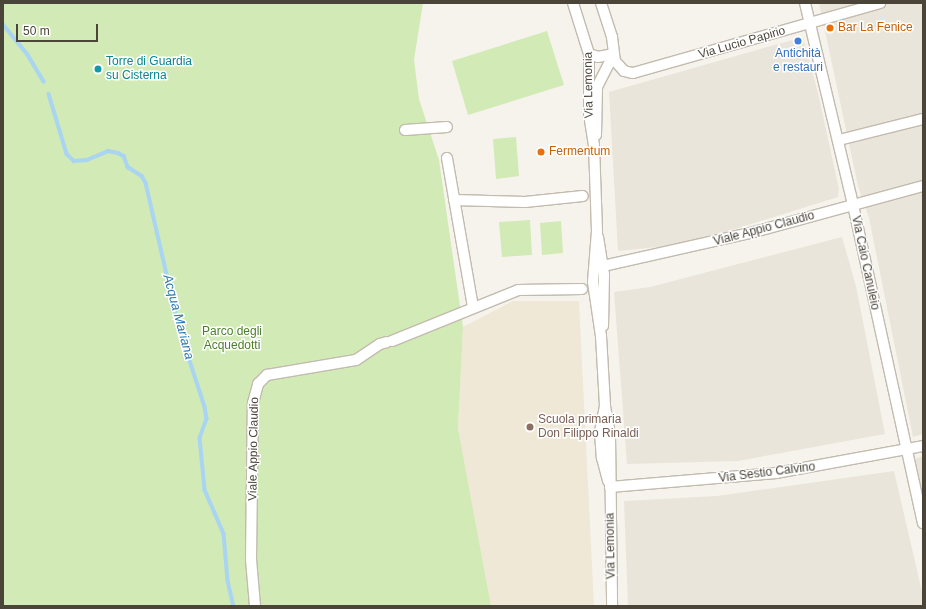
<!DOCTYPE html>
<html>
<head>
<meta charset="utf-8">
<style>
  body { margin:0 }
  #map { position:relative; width:926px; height:609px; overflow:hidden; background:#f6f3ec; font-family:Helvetica,sans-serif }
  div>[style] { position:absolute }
  .residential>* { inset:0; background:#eae5da }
  .education>* { inset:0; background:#efe8d6 }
  .green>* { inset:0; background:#d2eab5 }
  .stream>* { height:3.5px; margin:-1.75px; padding:0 1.75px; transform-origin:1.75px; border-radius:1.75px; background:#a9d4f2 }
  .roads { filter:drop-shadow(1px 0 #c2bbae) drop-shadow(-1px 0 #c2bbae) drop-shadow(0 1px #c2bbae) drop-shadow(0 -1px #c2bbae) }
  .street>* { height:10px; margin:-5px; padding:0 5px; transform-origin:5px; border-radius:5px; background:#fff }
  .dots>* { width:11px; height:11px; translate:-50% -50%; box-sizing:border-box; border:2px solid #fff; border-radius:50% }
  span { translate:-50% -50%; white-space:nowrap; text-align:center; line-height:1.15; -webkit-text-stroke:3px #fff; paint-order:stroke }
  .food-label { font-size:12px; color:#c56008 }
  .left { translate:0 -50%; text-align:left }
  .street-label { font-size:12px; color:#4b4439 }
  .shop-label { font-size:12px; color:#366cbe }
  .culture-label { font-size:12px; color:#0d838f }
  .park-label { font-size:12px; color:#4a7f2a }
  .education-label { font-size:12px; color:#785e54 }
  .water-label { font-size:13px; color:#2e7ab2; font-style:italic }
  .frame { position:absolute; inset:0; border:4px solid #4b4439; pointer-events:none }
  .scale { position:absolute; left:16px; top:24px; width:82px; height:18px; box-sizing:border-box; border:2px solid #4b4439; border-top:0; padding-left:5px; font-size:12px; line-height:14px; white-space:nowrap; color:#4b4439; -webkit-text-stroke:3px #fff; paint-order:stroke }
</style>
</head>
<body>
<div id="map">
  <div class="residential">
    <div style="clip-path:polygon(819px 3px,923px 3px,923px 434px,913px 437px,869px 218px,858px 186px)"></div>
    <div style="clip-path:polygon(803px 37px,818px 93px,839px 189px,838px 197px,687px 244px,618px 251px,609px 92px)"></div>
    <div style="clip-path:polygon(842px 237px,856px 286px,885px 434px,738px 461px,627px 464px,614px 292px,650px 287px)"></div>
    <div style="clip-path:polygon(923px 456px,923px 494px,915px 459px)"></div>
    <div style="clip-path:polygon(894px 471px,923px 596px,923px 606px,628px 606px,624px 501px,717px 496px)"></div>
  </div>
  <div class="education">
    <div style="clip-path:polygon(513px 301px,579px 301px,594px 606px,491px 606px,458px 428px,463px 327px)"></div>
  </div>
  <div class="green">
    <div style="clip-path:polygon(3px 3px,423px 3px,414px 60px,419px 99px,439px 160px,463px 327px,458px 428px,491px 606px,3px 606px)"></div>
    <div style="clip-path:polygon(547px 31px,564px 85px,468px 115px,452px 61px)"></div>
    <div style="clip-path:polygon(516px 137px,519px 176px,496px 179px,493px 139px)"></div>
    <div style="clip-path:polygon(530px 220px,532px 255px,502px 257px,499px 222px)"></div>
    <div style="clip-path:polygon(561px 221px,563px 253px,542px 255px,540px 223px)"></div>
  </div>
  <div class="stream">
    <div style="left:3px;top:24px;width:40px;rotate:51deg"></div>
    <div style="left:28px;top:55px;width:31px;rotate:59deg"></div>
    <div style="left:49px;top:94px;width:63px;rotate:73.3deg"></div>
    <div style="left:67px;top:154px;width:10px;rotate:45deg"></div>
    <div style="left:74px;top:161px;width:13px;rotate:-4deg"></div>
    <div style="left:87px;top:160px;width:23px;rotate:-23deg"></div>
    <div style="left:108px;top:151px;width:10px;rotate:11deg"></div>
    <div style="left:118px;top:153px;width:7px;rotate:27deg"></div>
    <div style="left:124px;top:156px;width:12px;rotate:70deg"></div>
    <div style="left:128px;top:167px;width:17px;rotate:33deg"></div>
    <div style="left:142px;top:176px;width:8px;rotate:60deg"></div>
    <div style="left:146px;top:183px;width:148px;rotate:77.1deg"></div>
    <div style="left:179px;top:327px;width:84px;rotate:72deg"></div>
    <div style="left:205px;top:407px;width:12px;rotate:81deg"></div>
    <div style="left:207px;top:419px;width:20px;rotate:110deg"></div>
    <div style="left:200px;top:438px;width:52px;rotate:84.5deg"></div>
    <div style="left:205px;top:490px;width:48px;rotate:66.6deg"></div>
    <div style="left:224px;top:534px;width:47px;rotate:85.1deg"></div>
    <div style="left:228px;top:581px;width:26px;rotate:77deg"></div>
  </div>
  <div class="roads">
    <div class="street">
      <div style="left:573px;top:3px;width:53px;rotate:72.6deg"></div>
      <div style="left:589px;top:54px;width:60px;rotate:90deg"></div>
      <div style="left:589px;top:114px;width:31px;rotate:81deg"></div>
      <div style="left:594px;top:145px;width:86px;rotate:88deg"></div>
      <div style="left:597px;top:231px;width:51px;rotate:94.5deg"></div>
      <div style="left:593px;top:282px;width:55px;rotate:81.6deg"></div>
      <div style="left:601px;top:336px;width:70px;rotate:86.7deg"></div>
      <div style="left:605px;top:406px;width:29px;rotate:80deg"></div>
      <div style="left:610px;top:435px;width:171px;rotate:89.3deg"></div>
      <div style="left:601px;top:3px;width:36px;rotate:72deg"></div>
      <div style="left:612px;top:37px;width:24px;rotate:83deg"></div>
      <div style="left:615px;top:61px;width:13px;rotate:48deg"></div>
      <div style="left:624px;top:71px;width:9px;rotate:13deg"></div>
      <div style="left:633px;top:73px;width:257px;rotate:-15.8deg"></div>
      <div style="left:805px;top:3px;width:198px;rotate:76.6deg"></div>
      <div style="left:851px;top:196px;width:335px;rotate:77.6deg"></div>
      <div style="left:589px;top:54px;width:9px;rotate:18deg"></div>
      <div style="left:598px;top:57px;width:16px;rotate:-11deg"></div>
      <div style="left:405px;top:130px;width:42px;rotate:-4.1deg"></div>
      <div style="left:596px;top:135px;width:48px;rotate:-88.8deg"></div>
      <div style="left:597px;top:87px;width:37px;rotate:-63deg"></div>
      <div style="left:839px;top:140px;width:87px;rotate:-14deg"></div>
      <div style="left:447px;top:158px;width:151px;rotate:80.1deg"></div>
      <div style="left:454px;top:200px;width:71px;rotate:1.6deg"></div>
      <div style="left:525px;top:202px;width:58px;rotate:-5.9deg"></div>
      <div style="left:598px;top:237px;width:37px;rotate:81deg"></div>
      <div style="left:604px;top:274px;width:52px;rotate:91.1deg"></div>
      <div style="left:603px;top:266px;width:151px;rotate:-12.7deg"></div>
      <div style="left:750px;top:233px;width:179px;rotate:-15.2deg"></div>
      <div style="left:392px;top:341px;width:136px;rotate:-22deg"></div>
      <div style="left:518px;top:290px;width:64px;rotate:-0.9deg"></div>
      <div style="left:605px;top:406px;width:26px;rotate:101deg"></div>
      <div style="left:600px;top:432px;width:26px;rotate:86deg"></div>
      <div style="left:602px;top:458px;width:24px;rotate:75deg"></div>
      <div style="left:610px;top:487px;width:167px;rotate:-4.8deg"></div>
      <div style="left:776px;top:473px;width:149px;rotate:-10.4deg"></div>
      <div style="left:255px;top:606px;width:47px;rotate:-94.9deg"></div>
      <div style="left:251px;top:559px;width:156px;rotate:-89.3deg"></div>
      <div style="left:253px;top:403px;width:20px;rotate:-75deg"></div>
      <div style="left:258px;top:384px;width:13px;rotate:-45deg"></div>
      <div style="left:267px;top:375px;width:90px;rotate:-9.6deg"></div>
      <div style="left:356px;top:360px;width:29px;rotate:-34deg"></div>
      <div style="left:380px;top:344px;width:7px;rotate:-16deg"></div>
    </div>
  </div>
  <div class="dots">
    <div style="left:830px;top:28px;background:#e8710a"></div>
    <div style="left:798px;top:41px;background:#3f7fe0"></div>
    <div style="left:98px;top:69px;background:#0f9aa8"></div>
    <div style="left:541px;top:152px;background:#e8710a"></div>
    <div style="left:530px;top:427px;background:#8d6e63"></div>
  </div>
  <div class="food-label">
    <span class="left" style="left:838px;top:28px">Bar La Fenice</span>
    <span class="left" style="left:549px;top:152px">Fermentum</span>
  </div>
  <div class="street-label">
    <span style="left:742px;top:43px;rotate:-16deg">Via Lucio Papirio</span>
    <span style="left:589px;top:85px;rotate:-91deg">Via Lemonia</span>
    <span style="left:764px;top:229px;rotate:-15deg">Viale Appio Claudio</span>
    <span style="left:865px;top:263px;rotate:78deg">Via Caio Canuleio</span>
    <span style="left:254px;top:449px;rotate:-89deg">Viale Appio Claudio</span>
    <span style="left:767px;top:473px;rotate:-7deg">Via Sestio Calvino</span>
    <span style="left:611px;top:546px;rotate:-91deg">Via Lemonia</span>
  </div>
  <div class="shop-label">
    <span style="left:798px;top:61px">Antichità<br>e restauri</span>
  </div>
  <div class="culture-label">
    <span class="left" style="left:106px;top:69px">Torre di Guardia<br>su Cisterna</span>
  </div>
  <div class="park-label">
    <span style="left:232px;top:339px">Parco degli<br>Acquedotti</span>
  </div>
  <div class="education-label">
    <span class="left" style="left:538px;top:427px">Scuola primaria<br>Don Filippo Rinaldi</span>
  </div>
  <div class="water-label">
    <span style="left:178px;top:317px;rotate:75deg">Acqua Mariana</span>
  </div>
  <div class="frame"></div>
  <div class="scale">50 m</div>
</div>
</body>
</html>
